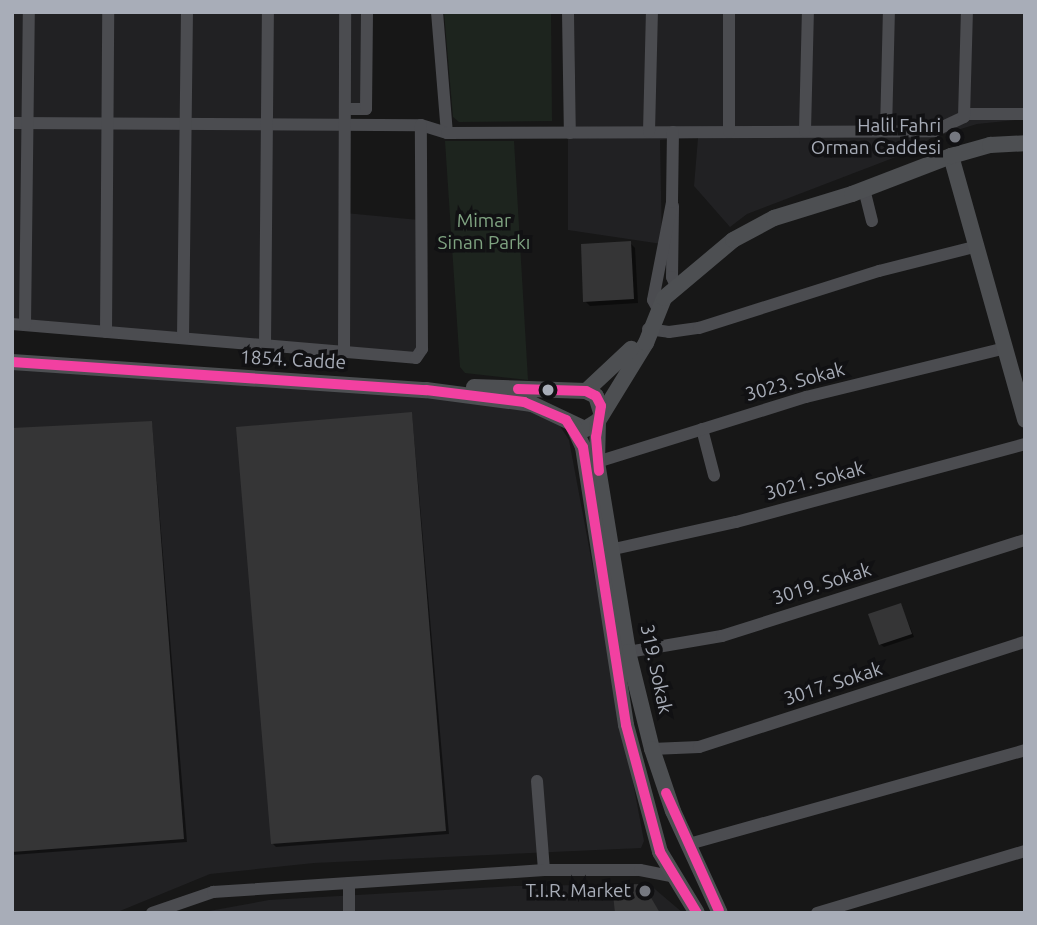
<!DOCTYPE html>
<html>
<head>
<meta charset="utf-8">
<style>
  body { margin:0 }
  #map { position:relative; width:1037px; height:925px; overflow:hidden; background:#171717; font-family:Ubuntu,sans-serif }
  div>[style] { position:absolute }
  .built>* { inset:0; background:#212123 }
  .green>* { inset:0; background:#1d241e }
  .shadow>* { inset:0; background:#0007 }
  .building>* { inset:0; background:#353536 }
  .minor>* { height:12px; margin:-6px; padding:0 6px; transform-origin:6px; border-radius:6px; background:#4b4c50 }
  .major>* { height:16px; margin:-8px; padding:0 8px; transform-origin:8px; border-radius:8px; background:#4d4f52 }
  .bus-1>* { height:10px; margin:-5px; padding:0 5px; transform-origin:5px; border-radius:5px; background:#f240a1 }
  .dots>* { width:19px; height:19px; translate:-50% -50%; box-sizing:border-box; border:4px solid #111113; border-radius:50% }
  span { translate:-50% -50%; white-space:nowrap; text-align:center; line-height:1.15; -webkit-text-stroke:7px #111113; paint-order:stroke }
  .poi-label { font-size:19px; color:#a8adb8 }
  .right { translate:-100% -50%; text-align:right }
  .park-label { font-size:19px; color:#7fa381 }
  .street-label { font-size:19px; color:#a8adb8 }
  .frame { position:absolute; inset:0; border:14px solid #a8adb8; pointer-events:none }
</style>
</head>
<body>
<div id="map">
  <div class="built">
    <div style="clip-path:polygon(12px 12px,367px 12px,366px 109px,345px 109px,345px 213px,419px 220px,420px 355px,12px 324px)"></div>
    <div style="clip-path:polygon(574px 12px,1025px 12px,1025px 119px,977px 124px,931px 138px,914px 150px,747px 214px,730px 227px,694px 186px,698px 138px,660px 140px,662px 244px,568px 230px,568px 139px,576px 138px)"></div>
    <div style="clip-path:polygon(12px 366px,495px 402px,527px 408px,560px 426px,569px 440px,644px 841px,641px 848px,314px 863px,210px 874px,115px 913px,12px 913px)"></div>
    <div style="clip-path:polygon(649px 884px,683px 913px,198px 913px,269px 900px,514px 886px)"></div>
  </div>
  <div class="green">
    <div style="clip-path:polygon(444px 12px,551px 12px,552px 121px,459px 122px,453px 117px)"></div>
    <div style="clip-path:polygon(445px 141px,514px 141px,528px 380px,465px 373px,460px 367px)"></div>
  </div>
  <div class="shadow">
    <div style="clip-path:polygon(630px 243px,635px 248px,638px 303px,590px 306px,585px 301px)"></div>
    <div style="clip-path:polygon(412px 414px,449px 834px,276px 847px,273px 844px)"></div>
    <div style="clip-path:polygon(152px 423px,187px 842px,12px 855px,12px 430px)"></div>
    <div style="clip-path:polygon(901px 605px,914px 637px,884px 647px,880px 644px)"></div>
  </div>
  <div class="building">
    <div style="clip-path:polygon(631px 241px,634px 299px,583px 302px,581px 244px)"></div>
    <div style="clip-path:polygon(412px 412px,446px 831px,271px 844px,236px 427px)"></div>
    <div style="clip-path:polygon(152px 421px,184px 839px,12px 852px,12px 428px)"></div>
    <div style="clip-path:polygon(901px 603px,912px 634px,879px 645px,868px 614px)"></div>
    <div style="clip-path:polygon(643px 884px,660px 913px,615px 913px,612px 885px)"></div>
  </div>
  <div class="minor">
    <div style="left:437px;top:12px;width:121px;rotate:85.3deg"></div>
    <div style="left:568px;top:12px;width:121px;rotate:89.1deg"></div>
    <div style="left:345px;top:109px;width:21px"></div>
    <div style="left:366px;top:109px;width:97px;rotate:-89.4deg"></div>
    <div style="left:965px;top:114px;width:60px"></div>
    <div style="left:12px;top:123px;width:409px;rotate:0.3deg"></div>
    <div style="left:421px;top:125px;width:27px;rotate:17deg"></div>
    <div style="left:447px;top:133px;width:487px;rotate:-0.2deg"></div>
    <div style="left:934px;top:131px;width:33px;rotate:-25deg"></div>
    <div style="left:964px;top:117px;width:105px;rotate:-88.4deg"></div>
    <div style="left:805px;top:131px;width:119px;rotate:-88.6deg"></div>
    <div style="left:886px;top:131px;width:119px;rotate:-88.6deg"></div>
    <div style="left:649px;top:132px;width:120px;rotate:-88.6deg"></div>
    <div style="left:729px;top:132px;width:120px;rotate:-90deg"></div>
    <div style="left:864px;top:189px;width:33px;rotate:76deg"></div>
    <div style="left:673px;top:206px;width:71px;rotate:90.8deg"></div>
    <div style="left:672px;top:277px;width:10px;rotate:66deg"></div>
    <div style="left:658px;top:309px;width:10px;rotate:-119deg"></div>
    <div style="left:653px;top:300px;width:100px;rotate:-79deg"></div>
    <div style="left:672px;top:202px;width:70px;rotate:-89.2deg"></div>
    <div style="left:12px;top:324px;width:405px;rotate:4.8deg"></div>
    <div style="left:416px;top:358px;width:11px;rotate:-56deg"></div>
    <div style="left:422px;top:349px;width:224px;rotate:-90.3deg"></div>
    <div style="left:25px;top:325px;width:313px;rotate:-89.3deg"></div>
    <div style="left:648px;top:329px;width:21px;rotate:8deg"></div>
    <div style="left:669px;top:332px;width:30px;rotate:-8deg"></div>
    <div style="left:699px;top:328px;width:189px;rotate:-17.6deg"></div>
    <div style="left:879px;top:271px;width:102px;rotate:-14.2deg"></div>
    <div style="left:106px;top:332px;width:320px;rotate:-89.6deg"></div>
    <div style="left:183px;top:338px;width:326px;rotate:-89.3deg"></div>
    <div style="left:265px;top:345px;width:333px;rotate:-89.5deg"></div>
    <div style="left:344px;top:352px;width:340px;rotate:-89.8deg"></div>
    <div style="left:702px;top:429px;width:48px;rotate:75.4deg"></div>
    <div style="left:597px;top:462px;width:219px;rotate:-17.3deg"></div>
    <div style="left:806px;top:397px;width:205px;rotate:-13.8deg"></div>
    <div style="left:614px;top:549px;width:125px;rotate:-12.5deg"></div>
    <div style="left:736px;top:522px;width:299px;rotate:-15.1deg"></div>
    <div style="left:628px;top:652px;width:95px;rotate:-9.7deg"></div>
    <div style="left:722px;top:636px;width:318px;rotate:-17.6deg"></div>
    <div style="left:652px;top:749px;width:47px;rotate:-2.4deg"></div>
    <div style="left:699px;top:747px;width:342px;rotate:-17.9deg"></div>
    <div style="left:537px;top:781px;width:89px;rotate:85.5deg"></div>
    <div style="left:689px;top:844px;width:349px;rotate:-15.6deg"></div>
    <div style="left:152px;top:913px;width:65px;rotate:-19deg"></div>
    <div style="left:213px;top:892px;width:332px;rotate:-3.8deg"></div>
    <div style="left:544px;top:870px;width:96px"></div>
    <div style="left:640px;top:870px;width:33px;rotate:11deg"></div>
    <div style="left:349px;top:913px;width:30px;rotate:-90deg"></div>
    <div style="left:817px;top:913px;width:217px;rotate:-16.6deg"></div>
  </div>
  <div class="major">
    <div style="left:951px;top:156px;width:274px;rotate:74.3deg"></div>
    <div style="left:12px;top:362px;width:415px;rotate:3.9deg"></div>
    <div style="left:426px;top:390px;width:107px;rotate:7.5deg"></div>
    <div style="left:532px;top:404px;width:59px;rotate:25.3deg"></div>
    <div style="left:585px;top:429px;width:15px;rotate:-32deg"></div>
    <div style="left:598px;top:421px;width:92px;rotate:-58.4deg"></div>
    <div style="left:646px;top:343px;width:48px;rotate:-68.2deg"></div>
    <div style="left:664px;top:298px;width:90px;rotate:-40deg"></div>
    <div style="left:733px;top:240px;width:47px;rotate:-28.2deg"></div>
    <div style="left:774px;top:218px;width:82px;rotate:-17.1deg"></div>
    <div style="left:852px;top:194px;width:106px;rotate:-21deg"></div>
    <div style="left:951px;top:156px;width:41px;rotate:-15.8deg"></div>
    <div style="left:990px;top:145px;width:35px;rotate:-3deg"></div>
    <div style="left:474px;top:387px;width:112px;rotate:2deg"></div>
    <div style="left:586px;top:391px;width:11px;rotate:27deg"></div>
    <div style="left:596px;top:396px;width:17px;rotate:73deg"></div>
    <div style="left:586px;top:391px;width:62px;rotate:-43deg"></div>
    <div style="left:598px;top:421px;width:41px;rotate:91.4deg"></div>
    <div style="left:597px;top:462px;width:193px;rotate:80.7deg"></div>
    <div style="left:628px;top:652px;width:100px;rotate:76.1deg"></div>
    <div style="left:652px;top:749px;width:65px;rotate:71.3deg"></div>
    <div style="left:673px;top:811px;width:112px;rotate:65.3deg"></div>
    <div style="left:574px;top:427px;width:22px;rotate:66deg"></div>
    <div style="left:583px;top:447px;width:281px;rotate:81.2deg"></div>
    <div style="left:626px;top:725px;width:131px;rotate:75deg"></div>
    <div style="left:660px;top:852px;width:71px;rotate:58.8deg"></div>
  </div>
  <div class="bus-1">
    <div style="left:12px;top:362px;width:415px;rotate:3.9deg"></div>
    <div style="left:426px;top:390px;width:99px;rotate:7deg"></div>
    <div style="left:524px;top:402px;width:46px;rotate:23.2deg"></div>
    <div style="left:566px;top:420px;width:32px;rotate:58deg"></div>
    <div style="left:583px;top:447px;width:281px;rotate:81.2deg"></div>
    <div style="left:626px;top:725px;width:131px;rotate:75deg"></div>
    <div style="left:660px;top:852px;width:71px;rotate:58.8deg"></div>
    <div style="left:518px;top:389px;width:68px;rotate:1.7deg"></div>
    <div style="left:586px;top:391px;width:11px;rotate:27deg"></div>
    <div style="left:596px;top:396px;width:11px;rotate:63deg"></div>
    <div style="left:601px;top:406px;width:31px;rotate:99deg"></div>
    <div style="left:596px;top:437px;width:34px;rotate:85deg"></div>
    <div style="left:666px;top:793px;width:129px;rotate:65.8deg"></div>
  </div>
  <div class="dots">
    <div style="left:955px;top:137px;background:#757880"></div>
    <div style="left:548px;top:390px;background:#a8adb8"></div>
    <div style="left:645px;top:891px;background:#757880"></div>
  </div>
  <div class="poi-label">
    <span class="right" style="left:941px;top:137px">Halil Fahri<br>Orman Caddesi</span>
    <span class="right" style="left:631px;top:891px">T.I.R. Market</span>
  </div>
  <div class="park-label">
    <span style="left:484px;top:232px">Mimar<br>Sinan Parkı</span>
  </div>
  <div class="street-label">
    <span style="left:293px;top:360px;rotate:3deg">1854. Cadde</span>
    <span style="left:795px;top:382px;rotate:-15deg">3023. Sokak</span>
    <span style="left:815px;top:481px;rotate:-15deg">3021. Sokak</span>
    <span style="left:822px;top:584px;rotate:-17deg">3019. Sokak</span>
    <span style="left:656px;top:669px;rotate:78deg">319. Sokak</span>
    <span style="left:833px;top:684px;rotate:-18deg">3017. Sokak</span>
  </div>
  <div class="frame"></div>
</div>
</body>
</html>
